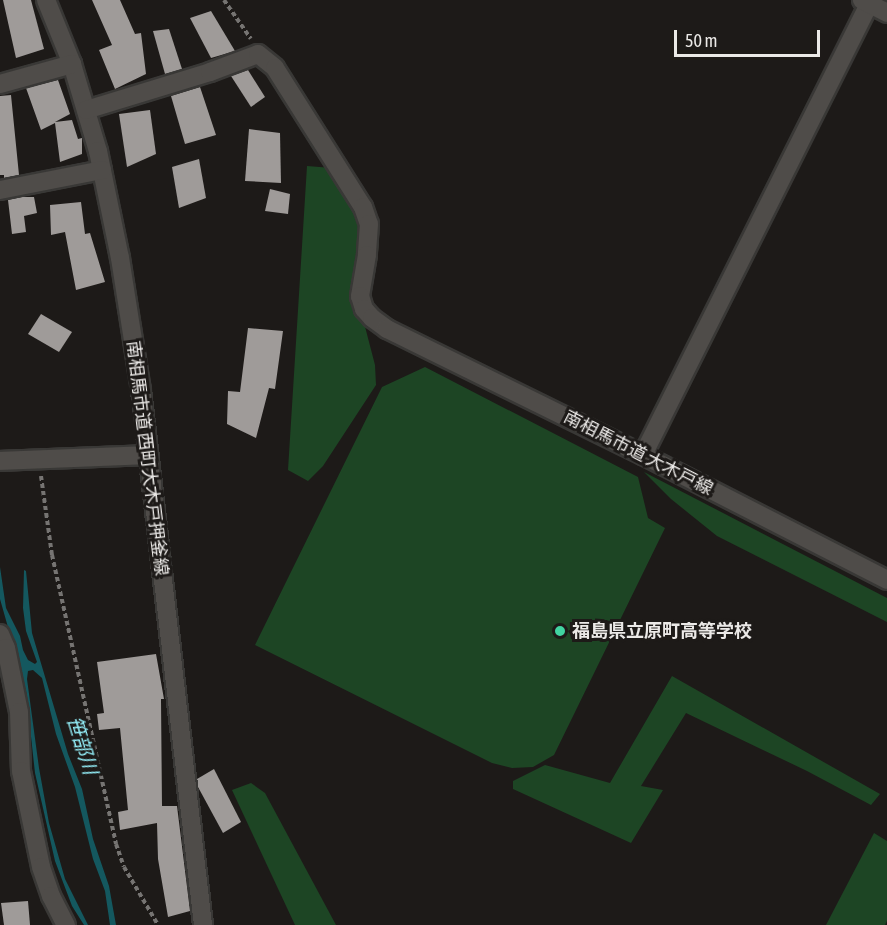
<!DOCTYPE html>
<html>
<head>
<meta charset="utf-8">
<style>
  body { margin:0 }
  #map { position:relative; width:887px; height:925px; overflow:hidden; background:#1d1a18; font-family:"Asap Condensed","Noto Sans JP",sans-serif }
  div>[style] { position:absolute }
  .green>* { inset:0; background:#1d4524 }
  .water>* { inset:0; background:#14585f }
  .building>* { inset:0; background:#9f9b99 }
  .path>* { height:4px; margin-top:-2px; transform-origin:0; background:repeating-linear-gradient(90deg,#767472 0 4.5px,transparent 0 7.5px) }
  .roads { filter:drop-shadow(2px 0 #393836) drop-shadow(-2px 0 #393836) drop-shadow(0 2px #393836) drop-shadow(0 -2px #393836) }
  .street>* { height:18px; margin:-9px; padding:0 9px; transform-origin:9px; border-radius:9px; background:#4f4c49 }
  .secondary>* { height:18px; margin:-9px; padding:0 9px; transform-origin:9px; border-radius:9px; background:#4f4c49 }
  .dots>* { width:16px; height:16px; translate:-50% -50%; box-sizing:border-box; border:3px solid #1d1a18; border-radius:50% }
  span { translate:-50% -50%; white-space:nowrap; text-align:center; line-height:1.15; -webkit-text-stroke:6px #1d1a18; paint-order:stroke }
  .street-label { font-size:18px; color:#ebe9e7 }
  .poi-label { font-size:18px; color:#ebe9e7; font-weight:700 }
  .left { translate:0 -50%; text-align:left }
  .water-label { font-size:20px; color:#95f1fb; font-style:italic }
  .scale { position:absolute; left:674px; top:30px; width:146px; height:27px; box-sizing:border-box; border:3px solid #ebe9e7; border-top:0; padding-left:8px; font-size:18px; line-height:21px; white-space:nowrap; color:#ebe9e7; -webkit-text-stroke:4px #1d1a18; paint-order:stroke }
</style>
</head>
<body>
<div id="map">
  <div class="green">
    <div style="clip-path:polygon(307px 166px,332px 168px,359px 207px,364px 236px,356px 292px,375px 365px,376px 385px,323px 466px,308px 481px,288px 470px)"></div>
    <div style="clip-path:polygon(425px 367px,638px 477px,648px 518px,665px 528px,554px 755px,533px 767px,512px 768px,492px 763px,255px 645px,382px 387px)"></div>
    <div style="clip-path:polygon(644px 472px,887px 598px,887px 622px,717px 536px,671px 499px)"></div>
    <div style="clip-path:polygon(672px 676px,880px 794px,871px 805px,807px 771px,686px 713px,641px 786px,663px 790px,631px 843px,513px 789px,513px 781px,545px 765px,610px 783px)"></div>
    <div style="clip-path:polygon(251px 783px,265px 793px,336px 925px,295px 925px,232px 790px)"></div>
    <div style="clip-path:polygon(874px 833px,887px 841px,887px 921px,885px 925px,826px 925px)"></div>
  </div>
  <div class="water">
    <div style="clip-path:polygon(0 567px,6px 608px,20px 636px,23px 650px,28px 660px,35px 664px,37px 662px,26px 631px,23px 608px,24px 570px,26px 571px,32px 633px,68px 754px,82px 789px,93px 839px,109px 886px,116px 925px,110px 925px,105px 891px,93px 859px,75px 787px,56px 734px,42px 678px,33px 670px,28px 671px,27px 679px,39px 768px,49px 823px,65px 879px,88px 925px,84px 925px,72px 906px,55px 861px,35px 773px,26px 691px,0 599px)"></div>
  </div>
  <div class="building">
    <div style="clip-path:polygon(3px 0,31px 0,44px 49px,16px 58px)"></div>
    <div style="clip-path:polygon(92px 0,120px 0,135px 34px,141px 33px,146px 74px,115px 89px,99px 50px,112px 45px)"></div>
    <div style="clip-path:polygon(211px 11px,235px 51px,211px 58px,190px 18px)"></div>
    <div style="clip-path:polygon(169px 29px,182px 69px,165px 74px,153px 31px)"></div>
    <div style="clip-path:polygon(248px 70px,265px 97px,251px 107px,231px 76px)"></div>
    <div style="clip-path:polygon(58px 80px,70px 114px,55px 122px,72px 120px,78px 139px,82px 138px,82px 154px,60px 162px,55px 123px,41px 130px,26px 88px)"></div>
    <div style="clip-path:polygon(200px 87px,216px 135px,185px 144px,171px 96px)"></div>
    <div style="clip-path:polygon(11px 95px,19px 175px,4px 178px,4px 175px,0 175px,0 96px)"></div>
    <div style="clip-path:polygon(150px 110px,156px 154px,127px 167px,119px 114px)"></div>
    <div style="clip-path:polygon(249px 129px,280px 133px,281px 183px,245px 181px)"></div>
    <div style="clip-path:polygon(199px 159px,206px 198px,179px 208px,172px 167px)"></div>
    <div style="clip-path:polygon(270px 189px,290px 194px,288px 214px,265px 211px)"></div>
    <div style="clip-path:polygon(22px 197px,34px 197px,37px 213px,24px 216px,26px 232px,12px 234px,8px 200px)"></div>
    <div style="clip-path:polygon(81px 202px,85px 234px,90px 233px,105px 282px,76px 290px,65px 232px,51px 235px,50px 205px)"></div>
    <div style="clip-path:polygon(41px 314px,72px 332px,59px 352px,28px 334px)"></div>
    <div style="clip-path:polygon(248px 328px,283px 331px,275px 389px,269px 388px,256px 438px,227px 424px,228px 391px,240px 392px)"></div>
    <div style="clip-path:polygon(156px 654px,164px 699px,161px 699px,162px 806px,177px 806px,190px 911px,168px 917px,158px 859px,157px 823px,120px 830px,118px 812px,128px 810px,120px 728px,99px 730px,97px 714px,104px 713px,97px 662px)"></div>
    <div style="clip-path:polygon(214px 769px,241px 822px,223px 833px,198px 787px,197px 779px)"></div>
    <div style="clip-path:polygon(28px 901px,30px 925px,4px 925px,1px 903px)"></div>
  </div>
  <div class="path">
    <div style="left:224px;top:0;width:47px;rotate:55.3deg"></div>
    <div style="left:41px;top:476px;width:80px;rotate:82.1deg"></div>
    <div style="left:52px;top:555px;width:296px;rotate:77.5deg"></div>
    <div style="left:116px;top:844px;width:24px;rotate:71deg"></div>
    <div style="left:124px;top:867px;width:67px;rotate:59.6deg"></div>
  </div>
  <div class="roads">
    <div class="street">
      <div style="left:46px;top:0;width:69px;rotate:67.9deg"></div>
      <div style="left:72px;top:64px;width:91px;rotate:73.4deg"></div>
      <div style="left:98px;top:151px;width:109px;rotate:78.4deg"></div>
      <div style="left:120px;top:258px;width:134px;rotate:81deg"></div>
      <div style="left:141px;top:390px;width:539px;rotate:83.39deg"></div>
      <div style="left:0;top:84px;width:75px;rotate:-15.5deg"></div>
      <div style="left:86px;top:110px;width:130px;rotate:-17deg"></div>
      <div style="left:210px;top:72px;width:51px;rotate:-20.6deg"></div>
      <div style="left:258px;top:54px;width:22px;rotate:39deg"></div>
      <div style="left:275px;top:68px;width:165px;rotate:57.7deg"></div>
      <div style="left:363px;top:207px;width:18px;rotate:71deg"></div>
      <div style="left:369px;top:224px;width:31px;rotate:94deg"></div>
      <div style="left:367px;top:255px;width:42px;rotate:99.7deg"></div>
      <div style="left:360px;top:296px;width:14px;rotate:73deg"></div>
      <div style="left:364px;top:309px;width:12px;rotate:48deg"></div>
      <div style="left:372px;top:318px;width:19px;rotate:36deg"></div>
      <div style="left:387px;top:329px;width:285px;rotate:26.2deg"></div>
      <div style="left:643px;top:455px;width:274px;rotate:27.1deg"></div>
      <div style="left:0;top:190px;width:104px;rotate:-11.1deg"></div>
      <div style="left:643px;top:455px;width:509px;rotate:-63.38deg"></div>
      <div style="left:0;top:461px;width:147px;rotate:-2.3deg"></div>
      <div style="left:0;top:634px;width:15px;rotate:67deg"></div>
      <div style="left:6px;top:648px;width:65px;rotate:78.5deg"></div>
      <div style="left:19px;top:712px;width:59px;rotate:88.1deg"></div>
      <div style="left:21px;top:771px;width:98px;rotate:78.2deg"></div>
      <div style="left:41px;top:867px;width:31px;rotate:71deg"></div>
      <div style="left:51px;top:896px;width:33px;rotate:63deg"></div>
    </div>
    <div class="secondary">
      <div style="left:862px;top:0;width:28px;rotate:27deg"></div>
    </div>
  </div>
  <div class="dots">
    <div style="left:560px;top:631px;background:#41d4a1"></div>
  </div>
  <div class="street-label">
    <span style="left:638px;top:453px;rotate:27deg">南相馬市道 大木戸線</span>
    <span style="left:147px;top:458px;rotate:83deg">南相馬市道 西町大木戸押釜線</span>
  </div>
  <div class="poi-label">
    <span class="left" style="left:572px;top:631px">福島県立原町高等学校</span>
  </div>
  <div class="water-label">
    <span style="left:83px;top:745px;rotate:73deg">笹部川</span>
  </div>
  <div class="scale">50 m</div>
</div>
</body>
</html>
